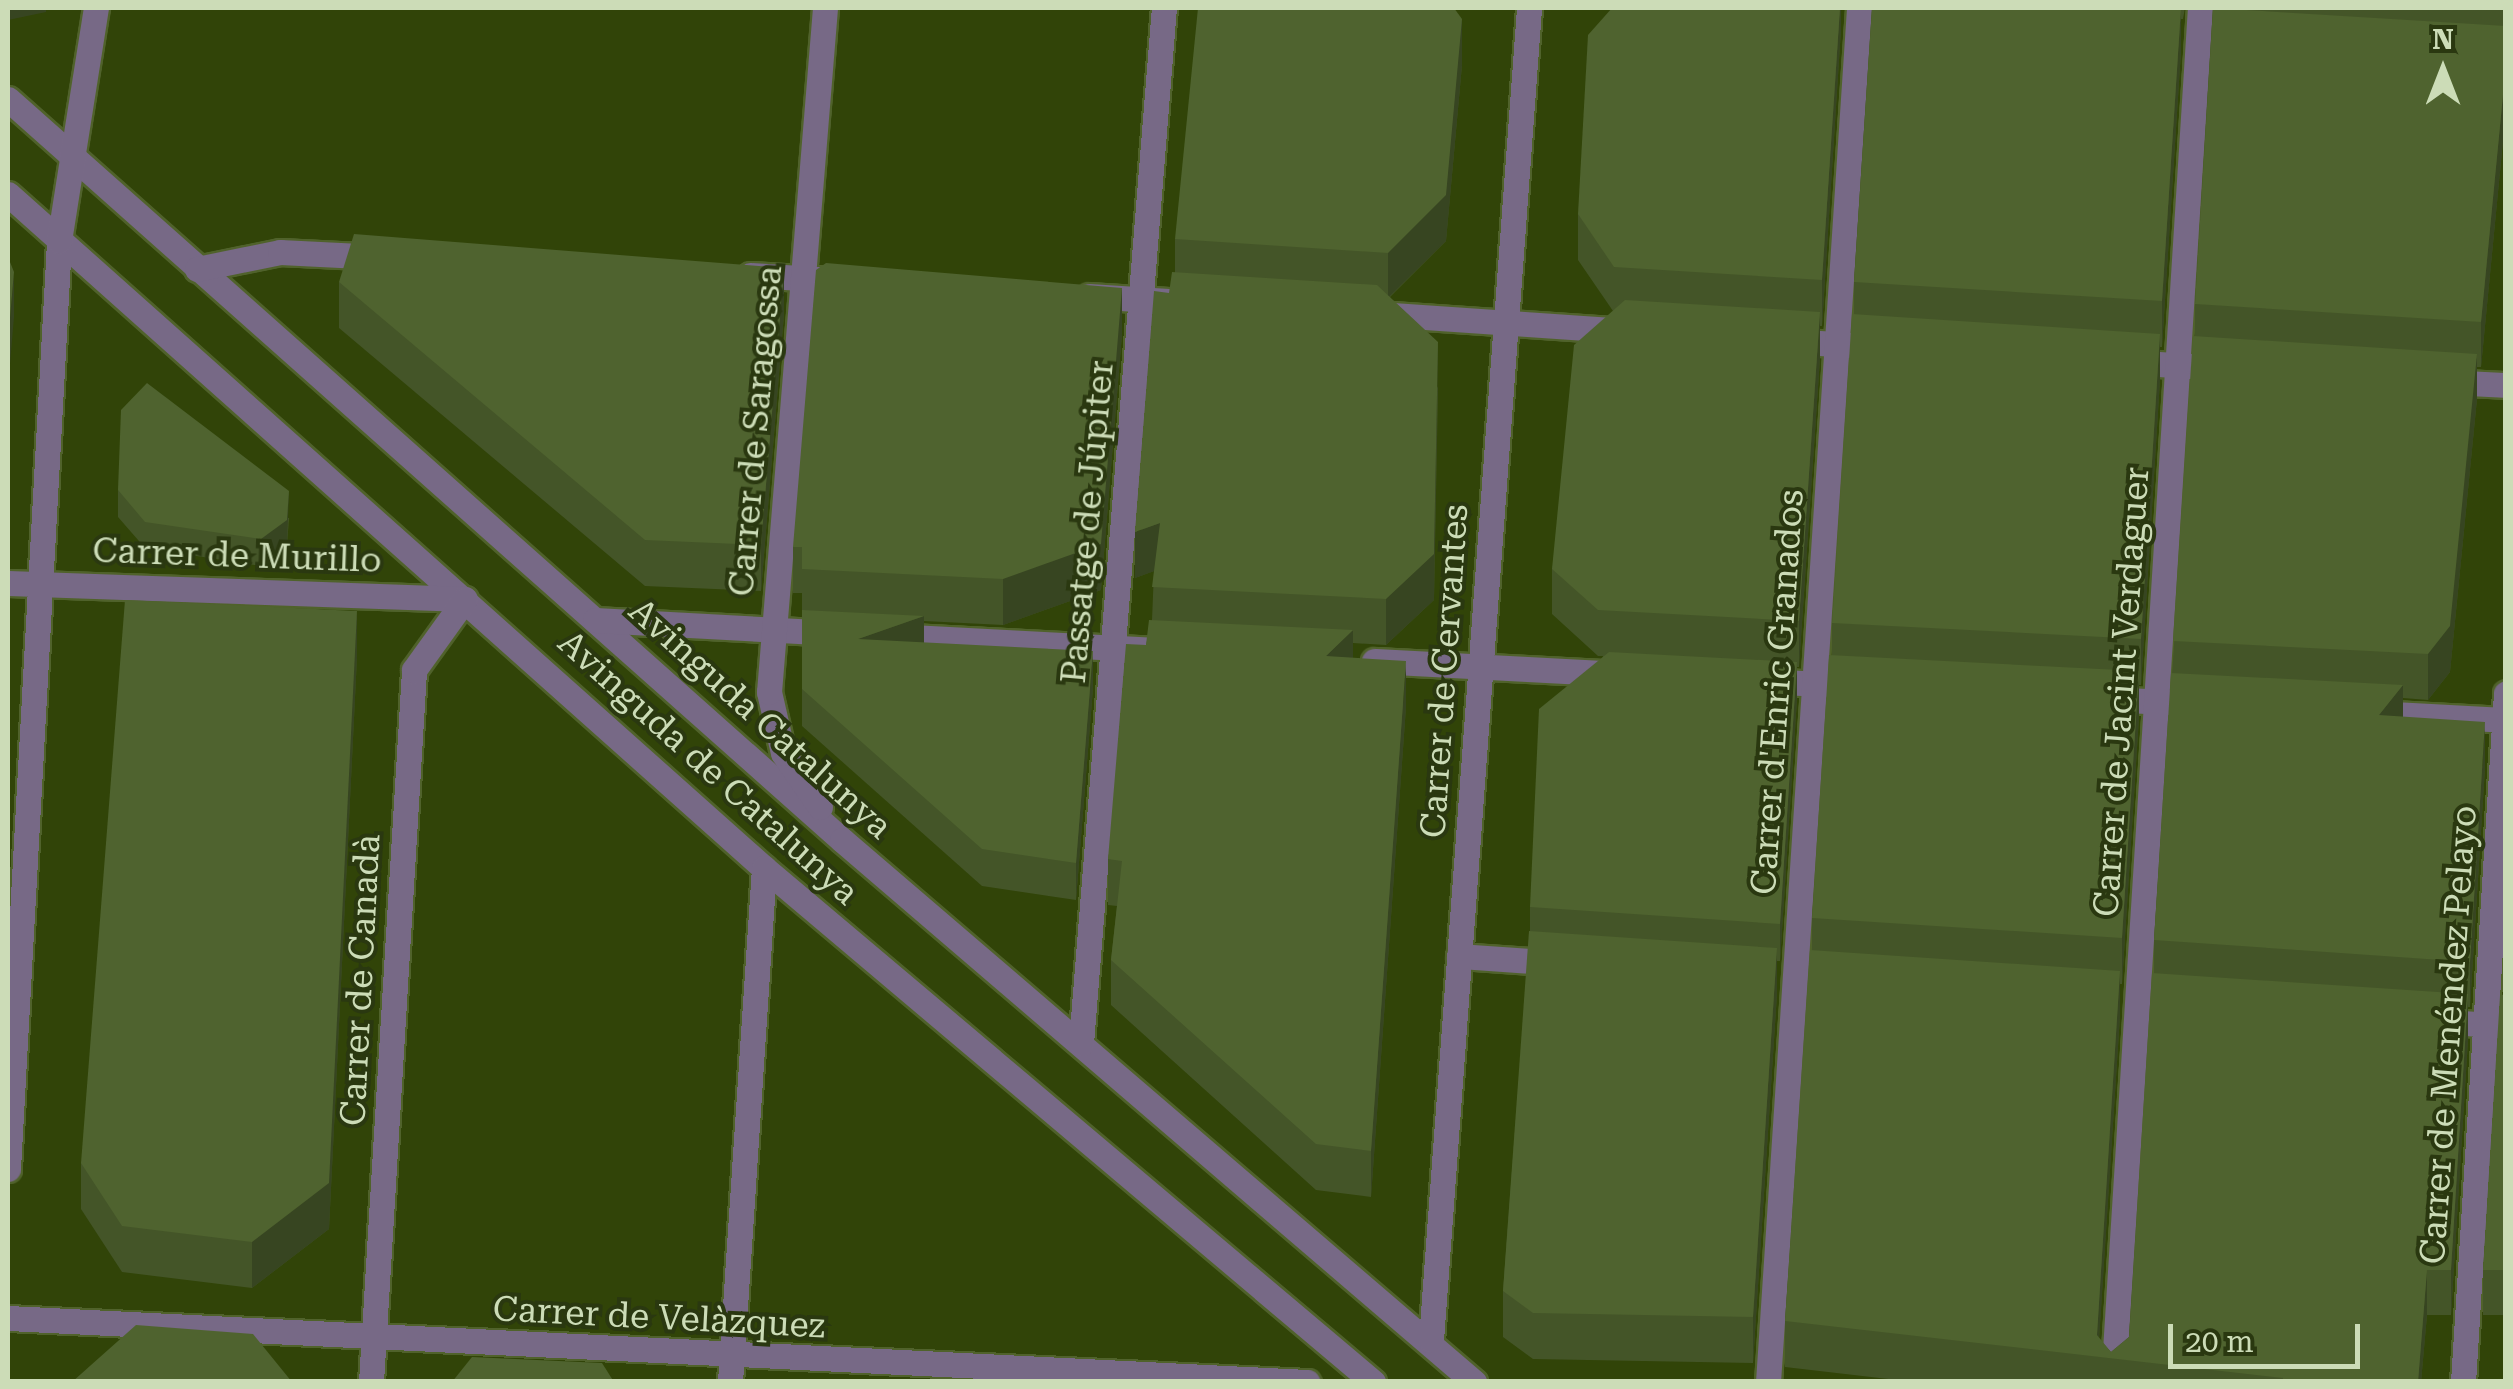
<!DOCTYPE html>
<html>
<head>
<meta charset="utf-8">
<style>
  body { margin:0 }
  #map { position:relative; width:2513px; height:1389px; overflow:hidden; background:#314408; font-family:"Roboto Serif",serif }
  div>[style] { position:absolute }
  .roads { filter:drop-shadow(2px 0 #50622b) drop-shadow(-2px 0 #50622b) drop-shadow(0 2px #50622b) drop-shadow(0 -2px #50622b) }
  .minor>* { height:25px; margin:-12.5px; padding:0 12.5px; transform-origin:12.5px; border-radius:12.5px; background:#776986 }
  .wall>* { inset:0; background:#445528 }
  .shaded-wall>* { inset:0; background:#374521 }
  .building>* { inset:0; background:#4f632f }
  span { translate:-50% -50%; white-space:nowrap; text-align:center; line-height:1.15; -webkit-text-stroke:8px #2a3810; paint-order:stroke }
  .street-label { font-size:35px; color:#ccdcb7 }
  .frame { position:absolute; inset:0; border:10px solid #ccdcb7; pointer-events:none }
  .north { position:absolute; left:2393px; top:20px; width:100px; height:100px; -webkit-text-stroke:8px #2a3810; paint-order:stroke; rotate:0deg; font-size:28px; font-weight:700; line-height:40px; text-align:center; color:#ccdcb7 }
  .north::after { content:''; display:block; margin:auto; width:35px; height:45px; background:#ccdcb7; clip-path:polygon(50% 0,100% 100%,50% 72%,0 100%) }
  .scale { position:absolute; left:2168px; top:1324px; width:192px; height:45px; box-sizing:border-box; border:5px solid #ccdcb7; border-top:0; padding-left:12px; font-size:30px; line-height:35px; white-space:nowrap; color:#ccdcb7; -webkit-text-stroke:8px #2a3810; paint-order:stroke }
</style>
</head>
<body>
<div id="map">
  <div class="roads">
    <div class="minor">
      <div style="left:8px;top:99px;width:1116px;rotate:41.62deg"></div>
      <div style="left:842px;top:840px;width:833px;rotate:40.62deg"></div>
      <div style="left:8px;top:194px;width:1013px;rotate:41.72deg"></div>
      <div style="left:764px;top:868px;width:797px;rotate:40.16deg"></div>
      <div style="left:197px;top:269px;width:85px;rotate:-11.6deg"></div>
      <div style="left:280px;top:252px;width:100px;rotate:2.9deg"></div>
      <div style="left:750px;top:275px;width:100px;rotate:3.4deg"></div>
      <div style="left:1089px;top:296px;width:95px;rotate:3.6deg"></div>
      <div style="left:1379px;top:314px;width:250px;rotate:3.9deg"></div>
      <div style="left:1788px;top:341px;width:95px;rotate:3.6deg"></div>
      <div style="left:2127px;top:362px;width:95px;rotate:3.6deg"></div>
      <div style="left:2447px;top:382px;width:59px;rotate:2.9deg"></div>
      <div style="left:8px;top:583px;width:457px;rotate:2deg"></div>
      <div style="left:595px;top:620px;width:240px;rotate:3.1deg"></div>
      <div style="left:890px;top:636px;width:269px;rotate:3deg"></div>
      <div style="left:1374px;top:661px;width:245px;rotate:3deg"></div>
      <div style="left:1764px;top:681px;width:94px;rotate:3deg"></div>
      <div style="left:2108px;top:699px;width:95px;rotate:3deg"></div>
      <div style="left:2373px;top:713px;width:133px;rotate:3deg"></div>
      <div style="left:820px;top:807px;width:65px;rotate:-124.4deg"></div>
      <div style="left:783px;top:753px;width:63px;rotate:-102.9deg"></div>
      <div style="left:769px;top:692px;width:686px;rotate:-85.32deg"></div>
      <div style="left:1459px;top:956px;width:99px;rotate:4deg"></div>
      <div style="left:2436px;top:1021px;width:70px;rotate:4.1deg"></div>
      <div style="left:1081px;top:1043px;width:1038px;rotate:-85.42deg"></div>
      <div style="left:8px;top:1169px;width:929px;rotate:-86.85deg"></div>
      <div style="left:59px;top:241px;width:236px;rotate:-81deg"></div>
      <div style="left:8px;top:1318px;width:1301px;rotate:2.82deg"></div>
      <div style="left:1431px;top:1340px;width:1336px;rotate:-85.79deg"></div>
      <div style="left:371px;top:1382px;width:713px;rotate:-86.54deg"></div>
      <div style="left:414px;top:670px;width:87px;rotate:-54.3deg"></div>
      <div style="left:730px;top:1382px;width:515px;rotate:-86.22deg"></div>
      <div style="left:1768px;top:1382px;width:1377px;rotate:-86.21deg"></div>
      <div style="left:2113px;top:1382px;width:1377px;rotate:-86.38deg"></div>
      <div style="left:2463px;top:1382px;width:690px;rotate:-86.43deg"></div>
    </div>
  </div>
  <div class="wall">
    <div style="clip-path:polygon(1841px 8px,1841px 29px,1822px 326px,1820px 326px,1820px 358px,1799px 667px,1797px 667px,1797px 699px,1780px 961px,1777px 961px,1777px 994px,1753px 1363px,1533px 1359px,1503px 1337px,1503px 1291px,1530px 931px,1530px 907px,1603px 656px,1598px 656px,1552px 614px,1552px 569px,1613px 311px,1578px 260px,1578px 214px)"></div>
    <div style="clip-path:polygon(1872px 8px,2185px 8px,2183px 19px,2181px 19px,2181px 51px,2162px 347px,2160px 347px,2160px 380px,2141px 685px,2139px 685px,2139px 717px,2122px 984px,2120px 984px,2120px 1016px,2099px 1339px,2111px 1352px,2129px 1337px,2154px 973px,2154px 940px,2195px 336px,2195px 304px,2213px 8px,2506px 8px,2506px 141px,2503px 141px,2481px 367px,2477px 367px,2477px 399px,2450px 672px,2428px 700px,2403px 698px,2403px 717px,2485px 768px,2470px 1007px,2468px 1007px,2468px 1040px,2451px 1315px,2427px 1315px,2421px 1382px,1914px 1382px,1785px 1367px,1785px 1321px,1812px 950px,1812px 918px,1832px 655px,1832px 623px,1854px 315px,1854px 282px)"></div>
    <div style="clip-path:polygon(1462px 65px,1446px 241px,1390px 297px,1438px 388px,1434px 600px,1386px 645px,1353px 643px,1353px 658px,1406px 707px,1371px 1197px,1316px 1190px,1111px 1005px,1111px 960px,1117px 906px,1108px 905px,1108px 859px,1146px 645px,1152px 620px,1154px 571px,1135px 578px,1175px 272px,1175px 239px)"></div>
    <div style="clip-path:polygon(339px 282px,784px 314px,761px 591px,645px 586px,339px 328px)"></div>
    <div style="clip-path:polygon(1122px 334px,1101px 590px,1003px 625px,924px 621px,924px 643px,1093px 688px,1076px 900px,982px 886px,802px 726px,802px 593px,793px 593px,793px 547px)"></div>
    <div style="clip-path:polygon(118px 490px,289px 518px,287px 546px,261px 566px,145px 548px,118px 517px)"></div>
    <div style="clip-path:polygon(357px 657px,329px 1229px,252px 1288px,122px 1272px,81px 1209px,81px 1163px)"></div>
    <div style="clip-path:polygon(2506px 916px,2506px 1315px,2483px 1315px,2483px 1270px,2503px 995px)"></div>
  </div>
  <div class="shaded-wall">
    <div style="clip-path:polygon(8px 8px,46px 8px,46px 12px,8px 20px)"></div>
    <div style="clip-path:polygon(1840px 8px,1841px 8px,1841px 29px,1822px 326px,1822px 280px)"></div>
    <div style="clip-path:polygon(2181px 8px,2181px 51px,2162px 347px,2162px 301px)"></div>
    <div style="clip-path:polygon(1462px 19px,1462px 65px,1446px 241px,1388px 298px,1388px 253px)"></div>
    <div style="clip-path:polygon(2503px 95px,2503px 141px,2481px 367px,2481px 322px)"></div>
    <div style="clip-path:polygon(784px 268px,784px 314px,761px 591px,761px 545px)"></div>
    <div style="clip-path:polygon(14px 272px,14px 317px,8px 387px,8px 341px)"></div>
    <div style="clip-path:polygon(1122px 288px,1122px 334px,1101px 590px,1003px 625px,1003px 579px)"></div>
    <div style="clip-path:polygon(1820px 312px,1820px 358px,1799px 667px,1799px 621px)"></div>
    <div style="clip-path:polygon(2160px 334px,2160px 380px,2141px 685px,2141px 639px)"></div>
    <div style="clip-path:polygon(1438px 342px,1434px 600px,1386px 645px,1386px 599px)"></div>
    <div style="clip-path:polygon(2477px 354px,2477px 399px,2450px 672px,2428px 700px,2428px 654px)"></div>
    <div style="clip-path:polygon(289px 491px,287px 546px,261px 566px,261px 539px)"></div>
    <div style="clip-path:polygon(1160px 523px,1160px 569px,1135px 578px,1135px 532px)"></div>
    <div style="clip-path:polygon(357px 611px,357px 657px,329px 1229px,252px 1288px,252px 1242px)"></div>
    <div style="clip-path:polygon(924px 616px,924px 653px,858px 639px)"></div>
    <div style="clip-path:polygon(1353px 630px,1353px 676px,1326px 656px)"></div>
    <div style="clip-path:polygon(1093px 651px,1093px 688px,1076px 900px,1076px 863px)"></div>
    <div style="clip-path:polygon(1406px 661px,1406px 707px,1371px 1197px,1371px 1151px)"></div>
    <div style="clip-path:polygon(1797px 662px,1797px 699px,1780px 961px,1780px 924px)"></div>
    <div style="clip-path:polygon(2139px 671px,2139px 717px,2122px 984px,2122px 938px)"></div>
    <div style="clip-path:polygon(2403px 685px,2403px 731px,2379px 715px)"></div>
    <div style="clip-path:polygon(2485px 722px,2485px 768px,2470px 1007px,2470px 962px)"></div>
    <div style="clip-path:polygon(1777px 948px,1777px 994px,1753px 1363px,1753px 1317px)"></div>
    <div style="clip-path:polygon(2120px 971px,2120px 1016px,2098px 1357px,2097px 1335px)"></div>
    <div style="clip-path:polygon(2468px 994px,2468px 1040px,2451px 1315px,2451px 1270px)"></div>
    <div style="clip-path:polygon(2427px 1270px,2427px 1315px,2421px 1382px,2418px 1382px)"></div>
  </div>
  <div class="building">
    <div style="clip-path:polygon(1198px 8px,1454px 8px,1462px 19px,1446px 195px,1388px 253px,1175px 239px)"></div>
    <div style="clip-path:polygon(1612px 8px,1840px 8px,1822px 280px,1614px 267px,1578px 214px,1588px 35px)"></div>
    <div style="clip-path:polygon(1872px 8px,2181px 8px,2162px 301px,1854px 282px)"></div>
    <div style="clip-path:polygon(2213px 8px,2506px 26px,2506px 95px,2503px 95px,2481px 322px,2195px 304px)"></div>
    <div style="clip-path:polygon(354px 234px,784px 268px,761px 545px,645px 540px,339px 282px)"></div>
    <div style="clip-path:polygon(8px 257px,14px 272px,8px 341px)"></div>
    <div style="clip-path:polygon(826px 263px,1122px 288px,1101px 544px,1003px 579px,802px 569px,802px 547px,793px 547px,816px 270px)"></div>
    <div style="clip-path:polygon(1172px 272px,1377px 285px,1438px 342px,1434px 554px,1386px 599px,1152px 587px,1160px 523px,1135px 532px,1154px 291px,1169px 293px)"></div>
    <div style="clip-path:polygon(1625px 300px,1820px 312px,1799px 621px,1598px 610px,1552px 569px,1574px 345px)"></div>
    <div style="clip-path:polygon(1852px 314px,2160px 334px,2141px 639px,1832px 623px)"></div>
    <div style="clip-path:polygon(2193px 336px,2477px 354px,2450px 626px,2428px 654px,2173px 641px)"></div>
    <div style="clip-path:polygon(147px 383px,289px 491px,287px 520px,261px 539px,145px 522px,118px 490px,121px 410px)"></div>
    <div style="clip-path:polygon(125px 600px,357px 611px,329px 1183px,252px 1242px,122px 1226px,81px 1163px)"></div>
    <div style="clip-path:polygon(802px 610px,924px 616px,858px 639px,1093px 651px,1076px 863px,982px 849px,802px 689px)"></div>
    <div style="clip-path:polygon(1149px 620px,1353px 630px,1326px 656px,1406px 661px,1371px 1151px,1316px 1144px,1111px 960px,1122px 861px,1108px 859px,1126px 644px,1146px 645px)"></div>
    <div style="clip-path:polygon(1609px 652px,1797px 662px,1780px 924px,1530px 907px,1539px 709px)"></div>
    <div style="clip-path:polygon(1829px 655px,2139px 671px,2122px 938px,1812px 918px)"></div>
    <div style="clip-path:polygon(2171px 673px,2403px 685px,2379px 715px,2485px 722px,2470px 962px,2154px 940px)"></div>
    <div style="clip-path:polygon(2506px 916px,2506px 966px,2503px 964px)"></div>
    <div style="clip-path:polygon(1529px 931px,1777px 948px,1753px 1317px,1533px 1313px,1503px 1291px)"></div>
    <div style="clip-path:polygon(1810px 950px,2120px 971px,2097px 1335px,2111px 1352px,2129px 1337px,2152px 973px,2468px 994px,2451px 1270px,2427px 1270px,2418px 1382px,2282px 1382px,2283px 1378px,1785px 1321px)"></div>
    <div style="clip-path:polygon(2506px 993px,2506px 1270px,2483px 1270px,2500px 996px)"></div>
    <div style="clip-path:polygon(136px 1325px,253px 1334px,292px 1382px,72px 1382px)"></div>
    <div style="clip-path:polygon(472px 1357px,602px 1363px,614px 1382px,452px 1382px)"></div>
  </div>
  <div class="street-label">
    <span style="left:756px;top:431px;rotate:-85deg">Carrer de Saragossa</span>
    <span style="left:1088px;top:522px;rotate:-85deg">Passatge de Júpiter</span>
    <span style="left:237px;top:556px;rotate:2deg">Carrer de Murillo</span>
    <span style="left:1445px;top:671px;rotate:-86deg">Carrer de Cervantes</span>
    <span style="left:1778px;top:692px;rotate:-86deg">Carrer d'Enric Granados</span>
    <span style="left:2122px;top:692px;rotate:-86deg">Carrer de Jacint Verdaguer</span>
    <span style="left:760px;top:719px;rotate:42deg">Avinguda Catalunya</span>
    <span style="left:708px;top:768px;rotate:42deg">Avinguda de Catalunya</span>
    <span style="left:361px;top:980px;rotate:-87deg">Carrer de Canadà</span>
    <span style="left:2449px;top:1035px;rotate:-86deg">Carrer de Menéndez Pelayo</span>
    <span style="left:659px;top:1318px;rotate:3deg">Carrer de Velàzquez</span>
  </div>
  <div class="frame"></div>
  <div class="north">N</div>
  <div class="scale">20 m</div>
</div>
</body>
</html>
